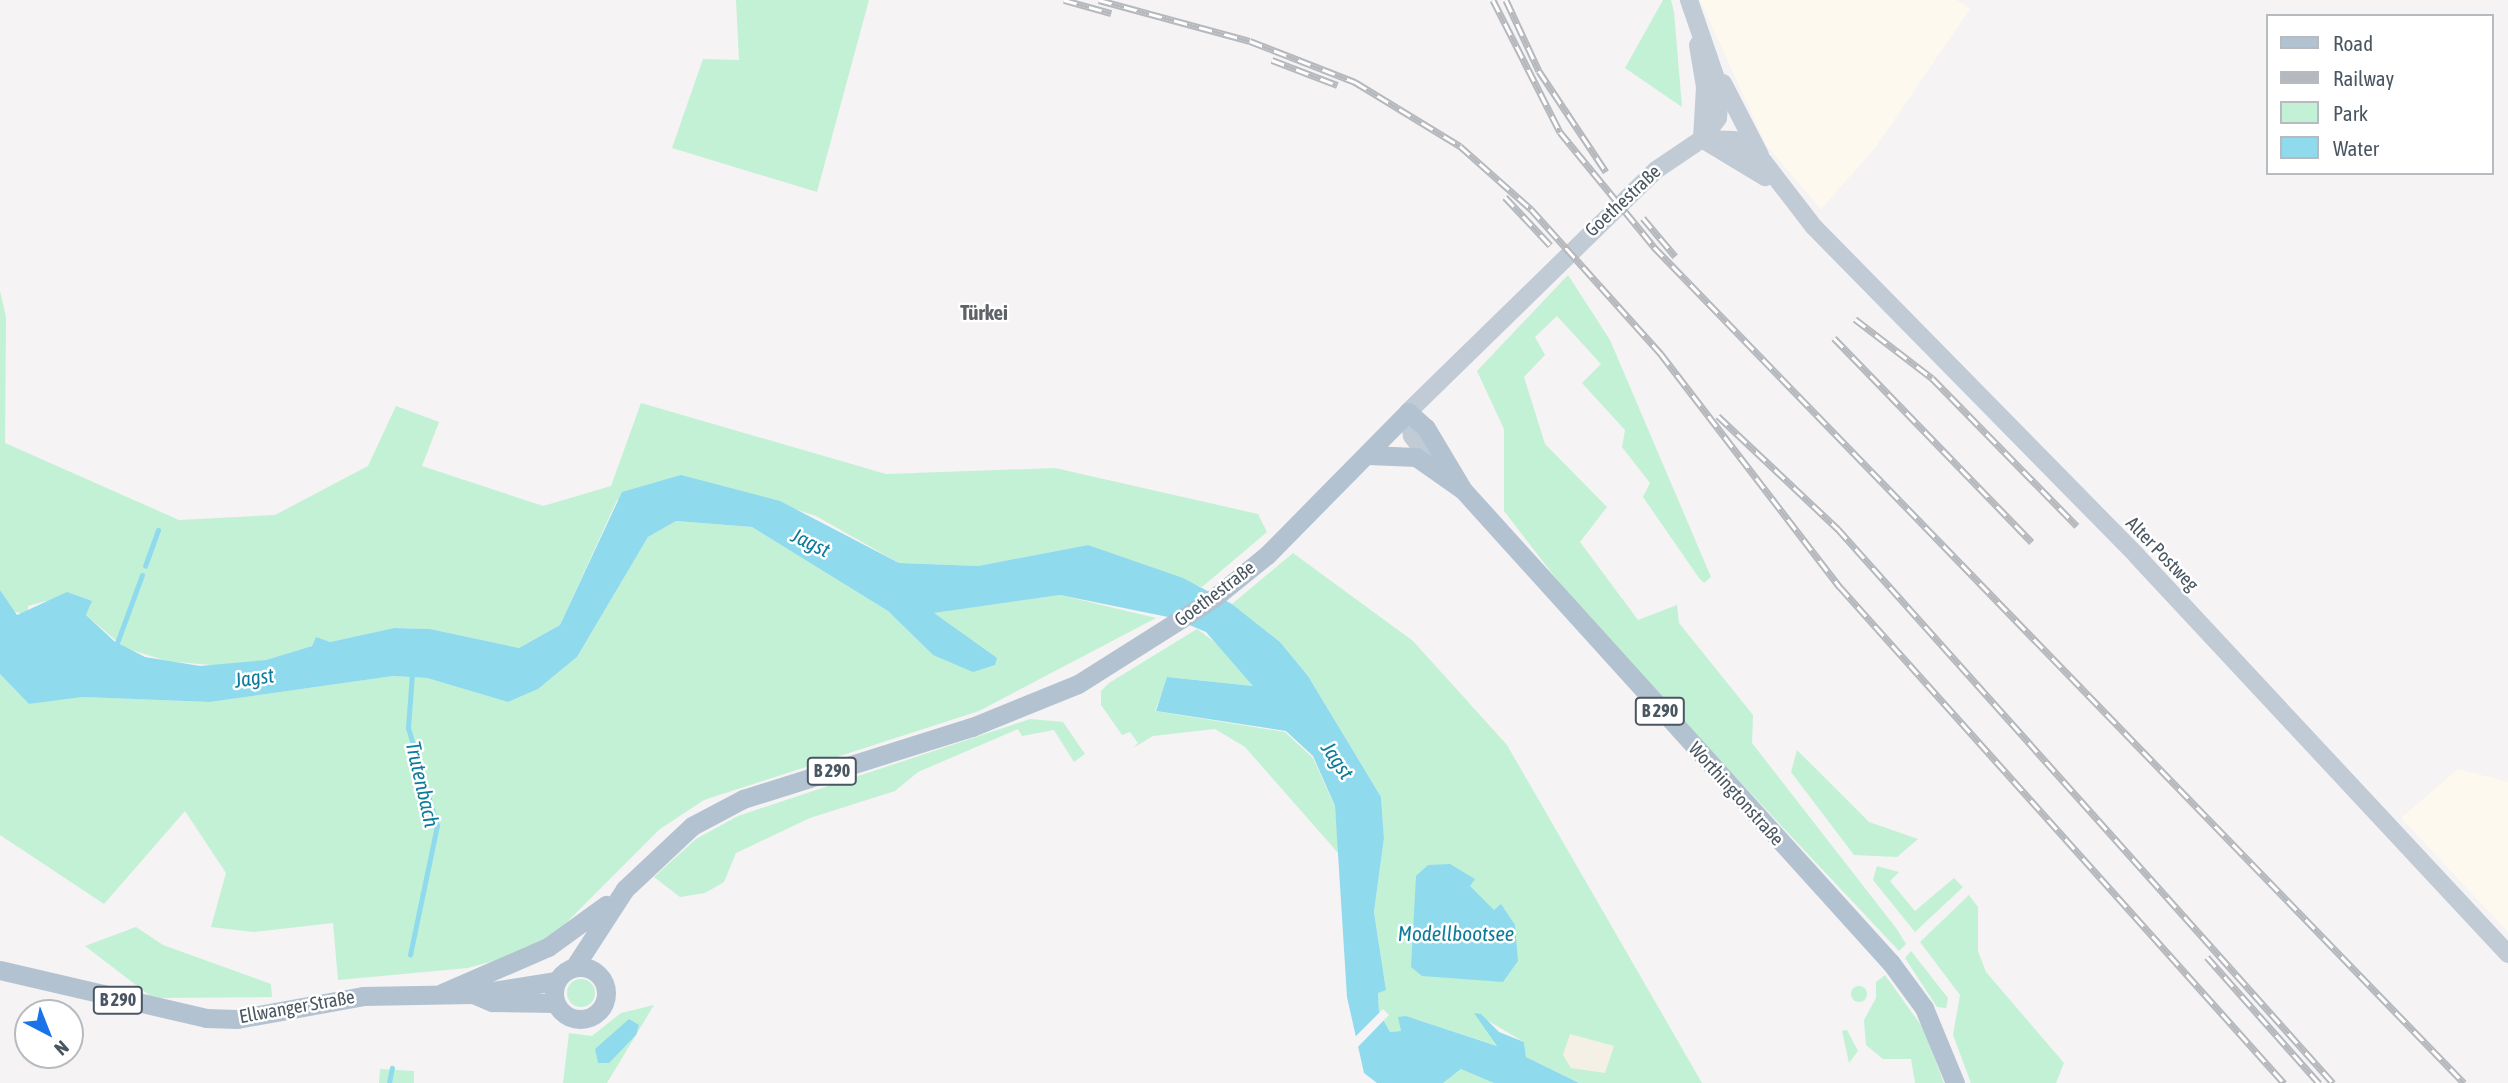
<!DOCTYPE html>
<html>
<head>
<meta charset="utf-8">
<style>
  body { margin:0 }
  #map { position:relative; width:2508px; height:1083px; overflow:hidden; background:#f5f3f3; font-family:"Asap Condensed",sans-serif }
  div>[style] { position:absolute }
  .commercial>* { inset:0; background:#fdf9ef }
  .green>* { inset:0; background:#c3f1d5 }
  .round { border-radius:50% }
  .sand>* { inset:0; background:#f5f0e5 }
  .water>* { inset:0; background:#90daee }
  .pier>* { inset:0; background:#f5f3f3 }
  .stream>* { height:4.5px; margin:-2.25px; padding:0 2.25px; transform-origin:2.25px; border-radius:2.25px; background:#90daee }
  .secondary>* { height:18px; margin:-9px; padding:0 9px; transform-origin:9px; border-radius:9px; background:#c1cbd6 }
  .primary>* { height:19px; margin:-9.5px; padding:0 9.5px; transform-origin:9.5px; border-radius:9.5px; background:#b3c2d1 }
  .primary>.ring { margin:-9.5px; padding:0; box-sizing:content-box; background:none; border:19px solid #b3c2d1; border-radius:50% }
  .rail>* { height:7px; margin-top:-3.5px; transform-origin:0; background:repeating-linear-gradient(90deg,#fff 0 13px,#b5b8bd 0 26px); box-sizing:border-box; border-block:2px solid #b5b8bd }
  span { translate:-50% -50%; white-space:nowrap; text-align:center; line-height:1.15; -webkit-text-stroke:5px #fff; paint-order:stroke }
  .shield-label span { padding:2px 5px; background:#fff; border:2px solid; border-radius:5px; -webkit-text-stroke-width:0 }
  .shield-label { font-size:18px; color:#4a5661; font-weight:700 }
  .street-label { font-size:19px; color:#4a5661 }
  .neighbourhood-label { font-size:21px; color:#5f6368; font-weight:700 }
  .water-label { font-size:21px; color:#0c7c9b; font-style:italic }
  .legend { position:absolute; left:2266px; top:14px; width:228px; height:161px; box-sizing:border-box; background:#fff; border:2px solid #b7bbc0; margin:0; padding:9px 12px; list-style:none; font-size:21px; color:#4a5661 }
  .legend li { display:flex; align-items:center; gap:14px; height:35px }
  .legend b { width:35px; border:2px solid #b7bbc0 }
  .north { position:absolute; left:14px; top:999px; width:70px; height:70px; box-sizing:border-box; background:#fff; border:2px solid #b7bbc0; border-radius:50%; rotate:138deg; font-size:19px; font-weight:700; line-height:28px; text-align:center; color:#4a5661 }
  .north::after { content:''; display:block; margin:auto; width:24px; height:32px; background:#1a73e8; clip-path:polygon(50% 0,100% 100%,50% 72%,0 100%) }
</style>
</head>
<body>
<div id="map">
  <div class="commercial">
    <div style="clip-path:polygon(1700px 0,1957px 0,1970px 9px,1875px 148px,1821px 209px,1766px 145px)"></div>
    <div style="clip-path:polygon(2458px 769px,2508px 782px,2508px 932px,2401px 818px)"></div>
  </div>
  <div class="green">
    <div style="clip-path:polygon(736px 0,869px 0,817px 192px,672px 148px,703px 59px,739px 60px)"></div>
    <div style="clip-path:polygon(1663px 0,1671px 0,1674px 12px,1682px 107px,1625px 68px)"></div>
    <div style="clip-path:polygon(1568px 275px,1610px 340px,1711px 577px,1704px 583px,1699px 578px,1643px 497px,1650px 483px,1622px 447px,1625px 430px,1582px 383px,1601px 364px,1557px 316px,1535px 337px,1545px 355px,1524px 377px,1545px 444px,1607px 507px,1580px 542px,1638px 620px,1677px 605px,1679px 623px,1753px 715px,1752px 743px,1896px 928px,1906px 944px,1899px 951px,1589px 621px,1504px 511px,1504px 429px,1477px 371px)"></div>
    <div style="clip-path:polygon(0 291px,6px 317px,5px 443px,179px 520px,275px 515px,368px 466px,396px 406px,439px 422px,422px 466px,543px 506px,611px 486px,641px 403px,886px 474px,1055px 468px,1258px 514px,1267px 532px,1202px 587px,1088px 545px,978px 566px,899px 563px,816px 516px,743px 492px,617px 500px,560px 625px,519px 648px,430px 629px,394px 628px,330px 642px,316px 638px,312px 646px,266px 660px,221px 666px,167px 661px,125px 648px,86px 615px,46px 601px,28px 606px,28px 615px,8px 610px,0 590px)"></div>
    <div style="clip-path:polygon(676px 521px,752px 527px,888px 611px,933px 655px,933px 613px,1060px 595px,1156px 618px,979px 711px,704px 800px,660px 829px,553px 936px,525px 952px,468px 968px,338px 980px,333px 923px,253px 932px,211px 927px,226px 873px,185px 811px,104px 904px,0 835px,0 674px,29px 704px,83px 697px,210px 702px,393px 676px,427px 678px,508px 702px,538px 689px,577px 657px,648px 537px)"></div>
    <div style="clip-path:polygon(1293px 553px,1413px 641px,1507px 745px,1702px 1083px,1579px 1083px,1526px 1057px,1524px 1042px,1475px 1013px,1498px 1046px,1406px 1016px,1401px 1031px,1390px 1032px,1379px 1012px,1378px 993px,1386px 989px,1374px 912px,1384px 838px,1381px 797px,1308px 676px,1280px 642px,1232px 604px)"></div>
    <div style="clip-path:polygon(1197px 629px,1227px 651px,1253px 686px,1168px 677px,1155px 711px,1285px 732px,1313px 758px,1335px 807px,1339px 854px,1245px 747px,1215px 729px,1153px 736px,1133px 748px,1138px 743px,1130px 732px,1122px 735px,1101px 705px,1101px 691px,1109px 683px)"></div>
    <div style="clip-path:polygon(1030px 719px,1063px 722px,1085px 754px,1074px 762px,1054px 730px,1022px 736px,1018px 729px,918px 772px,895px 791px,810px 818px,736px 853px,724px 882px,705px 893px,680px 897px,654px 877px,696px 839px,738px 816px)"></div>
    <div style="clip-path:polygon(1797px 750px,1869px 822px,1918px 839px,1897px 857px,1854px 855px,1791px 772px)"></div>
    <div style="clip-path:polygon(1877px 866px,1899px 872px,1890px 881px,1915px 911px,1954px 878px,1963px 887px,1915px 932px,1873px 880px)"></div>
    <div style="clip-path:polygon(1969px 895px,1978px 907px,1978px 951px,1986px 972px,2064px 1063px,2056px 1083px,1971px 1083px,1953px 1035px,1960px 995px,1920px 942px)"></div>
    <div style="clip-path:polygon(136px 927px,163px 945px,271px 984px,272px 997px,153px 998px,85px 946px)"></div>
    <div style="clip-path:polygon(1911px 951px,1948px 998px,1946px 1008px,1937px 1007px,1905px 958px)"></div>
    <div style="clip-path:polygon(1885px 975px,1923px 1028px,1944px 1083px,1915px 1083px,1911px 1059px,1883px 1059px,1866px 1045px,1864px 1020px,1876px 998px,1876px 982px)"></div>
    <div class="round" style="left:567px;top:979px;width:28px;height:28px"></div>
    <div class="round" style="left:1851px;top:986px;width:16px;height:16px"></div>
    <div style="clip-path:polygon(654px 1005px,607px 1083px,563px 1083px,569px 1033px,592px 1036px,621px 1013px)"></div>
    <div style="clip-path:polygon(1847px 1030px,1858px 1051px,1849px 1063px,1842px 1031px)"></div>
    <div style="clip-path:polygon(380px 1069px,414px 1071px,414px 1083px,379px 1083px)"></div>
    <div style="clip-path:polygon(1461px 1069px,1491px 1081px,1494px 1083px,1443px 1083px)"></div>
  </div>
  <div class="sand">
    <div style="clip-path:polygon(1570px 1034px,1614px 1046px,1605px 1073px,1571px 1068px,1563px 1055px)"></div>
  </div>
  <div class="water">
    <div style="clip-path:polygon(681px 475px,780px 501px,899px 563px,978px 566px,1088px 545px,1183px 578px,1232px 604px,1280px 642px,1308px 676px,1381px 797px,1384px 838px,1374px 912px,1386px 990px,1378px 993px,1379px 1012px,1390px 1032px,1401px 1031px,1398px 1017px,1406px 1016px,1497px 1046px,1474px 1013px,1481px 1014px,1499px 1032px,1524px 1042px,1526px 1057px,1579px 1083px,1494px 1083px,1461px 1069px,1443px 1083px,1377px 1083px,1364px 1073px,1347px 997px,1335px 806px,1313px 756px,1286px 731px,1156px 711px,1167px 677px,1253px 686px,1206px 632px,1173px 618px,1060px 595px,934px 613px,997px 658px,995px 665px,973px 672px,933px 655px,888px 611px,752px 527px,676px 521px,648px 537px,577px 657px,538px 689px,508px 702px,427px 678px,393px 676px,210px 702px,83px 697px,29px 704px,0 674px,0 590px,17px 615px,67px 592px,92px 601px,86px 615px,114px 641px,145px 657px,200px 666px,266px 660px,312px 646px,316px 637px,330px 642px,394px 628px,430px 629px,519px 648px,560px 625px,622px 492px)"></div>
    <div style="clip-path:polygon(1450px 864px,1475px 879px,1470px 886px,1494px 910px,1501px 904px,1515px 925px,1518px 961px,1503px 982px,1422px 976px,1411px 967px,1416px 876px,1428px 865px)"></div>
    <div style="clip-path:polygon(629px 1019px,639px 1025px,636px 1035px,609px 1063px,598px 1063px,595px 1049px)"></div>
  </div>
  <div class="pier">
    <div style="clip-path:polygon(1383px 1009px,1389px 1015px,1354px 1051px,1351px 1041px)"></div>
  </div>
  <div class="stream">
    <div style="left:145px;top:566px;width:38px;rotate:-70deg"></div>
    <div style="left:117px;top:643px;width:72px;rotate:-69.8deg"></div>
    <div style="left:410px;top:955px;width:132px;rotate:-78.2deg"></div>
    <div style="left:437px;top:826px;width:102px;rotate:-106.5deg"></div>
    <div style="left:408px;top:728px;width:55px;rotate:-85.8deg"></div>
    <div style="left:389px;top:1083px;width:15px;rotate:-79deg"></div>
  </div>
  <div class="secondary">
    <div style="left:1689px;top:0;width:95px;rotate:71deg"></div>
    <div style="left:1720px;top:90px;width:28px;rotate:94deg"></div>
    <div style="left:1718px;top:118px;width:26px;rotate:127deg"></div>
    <div style="left:1698px;top:45px;width:43px;rotate:80.5deg"></div>
    <div style="left:1705px;top:87px;width:52px;rotate:93.3deg"></div>
    <div style="left:1723px;top:83px;width:81px;rotate:62.8deg"></div>
    <div style="left:1702px;top:139px;width:74px;rotate:31.1deg"></div>
    <div style="left:1434px;top:465px;width:36px;rotate:-127deg"></div>
    <div style="left:1412px;top:436px;width:24px;rotate:-99deg"></div>
    <div style="left:1408px;top:412px;width:347px;rotate:-44.3deg"></div>
    <div style="left:1656px;top:170px;width:55px;rotate:-34deg"></div>
    <div style="left:1702px;top:139px;width:32px;rotate:2deg"></div>
    <div style="left:1734px;top:140px;width:36px;rotate:36deg"></div>
    <div style="left:1763px;top:161px;width:83px;rotate:52.3deg"></div>
    <div style="left:1814px;top:227px;width:461px;rotate:45.5deg"></div>
    <div style="left:2137px;top:556px;width:544px;rotate:47.01deg"></div>
  </div>
  <div class="primary">
    <div style="left:1368px;top:455px;width:48px;rotate:2.4deg"></div>
    <div style="left:1416px;top:457px;width:57px;rotate:35.1deg"></div>
    <div style="left:1463px;top:490px;width:638px;rotate:47.86deg"></div>
    <div style="left:1891px;top:963px;width:56px;rotate:53.7deg"></div>
    <div style="left:1924px;top:1008px;width:81px;rotate:67.5deg"></div>
    <div style="left:575px;top:966px;width:92px;rotate:-57deg"></div>
    <div style="left:625px;top:889px;width:92px;rotate:-43.2deg"></div>
    <div style="left:692px;top:826px;width:58px;rotate:-27.9deg"></div>
    <div style="left:743px;top:799px;width:240px;rotate:-17.5deg"></div>
    <div style="left:972px;top:727px;width:114px;rotate:-22.1deg"></div>
    <div style="left:1078px;top:684px;width:161px;rotate:-32.3deg"></div>
    <div style="left:1214px;top:598px;width:68px;rotate:-39.1deg"></div>
    <div style="left:1267px;top:555px;width:201px;rotate:-45.4deg"></div>
    <div style="left:1408px;top:412px;width:24px;rotate:42deg"></div>
    <div style="left:1426px;top:428px;width:72px;rotate:59.2deg"></div>
    <div class="ring" style="left:554px;top:967px;width:33px;height:33px"></div>
    <div style="left:0;top:970px;width:212px;rotate:13.1deg"></div>
    <div style="left:206px;top:1018px;width:31px;rotate:2deg"></div>
    <div style="left:237px;top:1019px;width:128px;rotate:-10.3deg"></div>
    <div style="left:363px;top:996px;width:110px;rotate:-1deg"></div>
    <div style="left:473px;top:994px;width:84px;rotate:-8.9deg"></div>
    <div style="left:442px;top:993px;width:116px;rotate:-23.5deg"></div>
    <div style="left:548px;top:947px;width:72px;rotate:-35.9deg"></div>
    <div style="left:473px;top:994px;width:21px;rotate:23deg"></div>
    <div style="left:492px;top:1002px;width:63px;rotate:0.9deg"></div>
  </div>
  <div class="rail">
    <div style="left:1064px;top:0;width:49px;rotate:15.5deg"></div>
    <div style="left:1099px;top:0;width:156px;rotate:15.2deg"></div>
    <div style="left:1250px;top:41px;width:113px;rotate:21.3deg"></div>
    <div style="left:1355px;top:82px;width:123px;rotate:31.4deg"></div>
    <div style="left:1460px;top:146px;width:95px;rotate:41.6deg"></div>
    <div style="left:1531px;top:209px;width:195px;rotate:48.1deg"></div>
    <div style="left:1661px;top:354px;width:294px;rotate:52.5deg"></div>
    <div style="left:1840px;top:587px;width:666px;rotate:48.17deg"></div>
    <div style="left:1493px;top:0;width:148px;rotate:63.1deg"></div>
    <div style="left:1560px;top:132px;width:149px;rotate:50.7deg"></div>
    <div style="left:1654px;top:247px;width:1164px;rotate:45.9deg"></div>
    <div style="left:1506px;top:0;width:78px;rotate:65.1deg"></div>
    <div style="left:1539px;top:71px;width:121px;rotate:56.4deg"></div>
    <div style="left:1272px;top:60px;width:70px;rotate:21deg"></div>
    <div style="left:1505px;top:197px;width:66px;rotate:46.8deg"></div>
    <div style="left:1643px;top:218px;width:50px;rotate:49.9deg"></div>
    <div style="left:1855px;top:319px;width:97px;rotate:37.5deg"></div>
    <div style="left:1932px;top:378px;width:207px;rotate:45.6deg"></div>
    <div style="left:1834px;top:338px;width:284px;rotate:45.9deg"></div>
    <div style="left:1718px;top:416px;width:165px;rotate:43.3deg"></div>
    <div style="left:1838px;top:529px;width:743px;rotate:48.22deg"></div>
    <div style="left:2207px;top:957px;width:169px;rotate:48.4deg"></div>
  </div>
  <div class="shield-label">
    <span style="left:1660px;top:711px">B 290</span>
    <span style="left:832px;top:771px">B 290</span>
    <span style="left:118px;top:1000px">B 290</span>
  </div>
  <div class="street-label">
    <span style="left:1623px;top:201px;rotate:-43deg">Goethestraße</span>
    <span style="left:2162px;top:554px;rotate:46deg">Alter Postweg</span>
    <span style="left:1215px;top:594px;rotate:-37deg">Goethestraße</span>
    <span style="left:1736px;top:794px;rotate:48deg">Worthingtonstraße</span>
    <span style="left:297px;top:1007px;rotate:-10deg">Ellwanger Straße</span>
  </div>
  <div class="neighbourhood-label">
    <span style="left:984px;top:312px">Türkei</span>
  </div>
  <div class="water-label">
    <span style="left:811px;top:542px;rotate:26deg">Jagst</span>
    <span style="left:254px;top:677px;rotate:-8deg">Jagst</span>
    <span style="left:1338px;top:760px;rotate:56deg">Jagst</span>
    <span style="left:423px;top:784px;rotate:77deg">Trutenbach</span>
    <span style="left:1456px;top:933px">Modellbootsee</span>
  </div>
  <ul class="legend">
  <li><b style="height:9px;background:#b3c2d1"></b>Road</li>
  <li><b style="height:9px;background:#b5b8bd"></b>Railway</li>
  <li><b style="height:19px;background:#c3f1d5"></b>Park</li>
  <li><b style="height:19px;background:#90daee"></b>Water</li>
  </ul>
  <div class="north">N</div>
</div>
</body>
</html>
